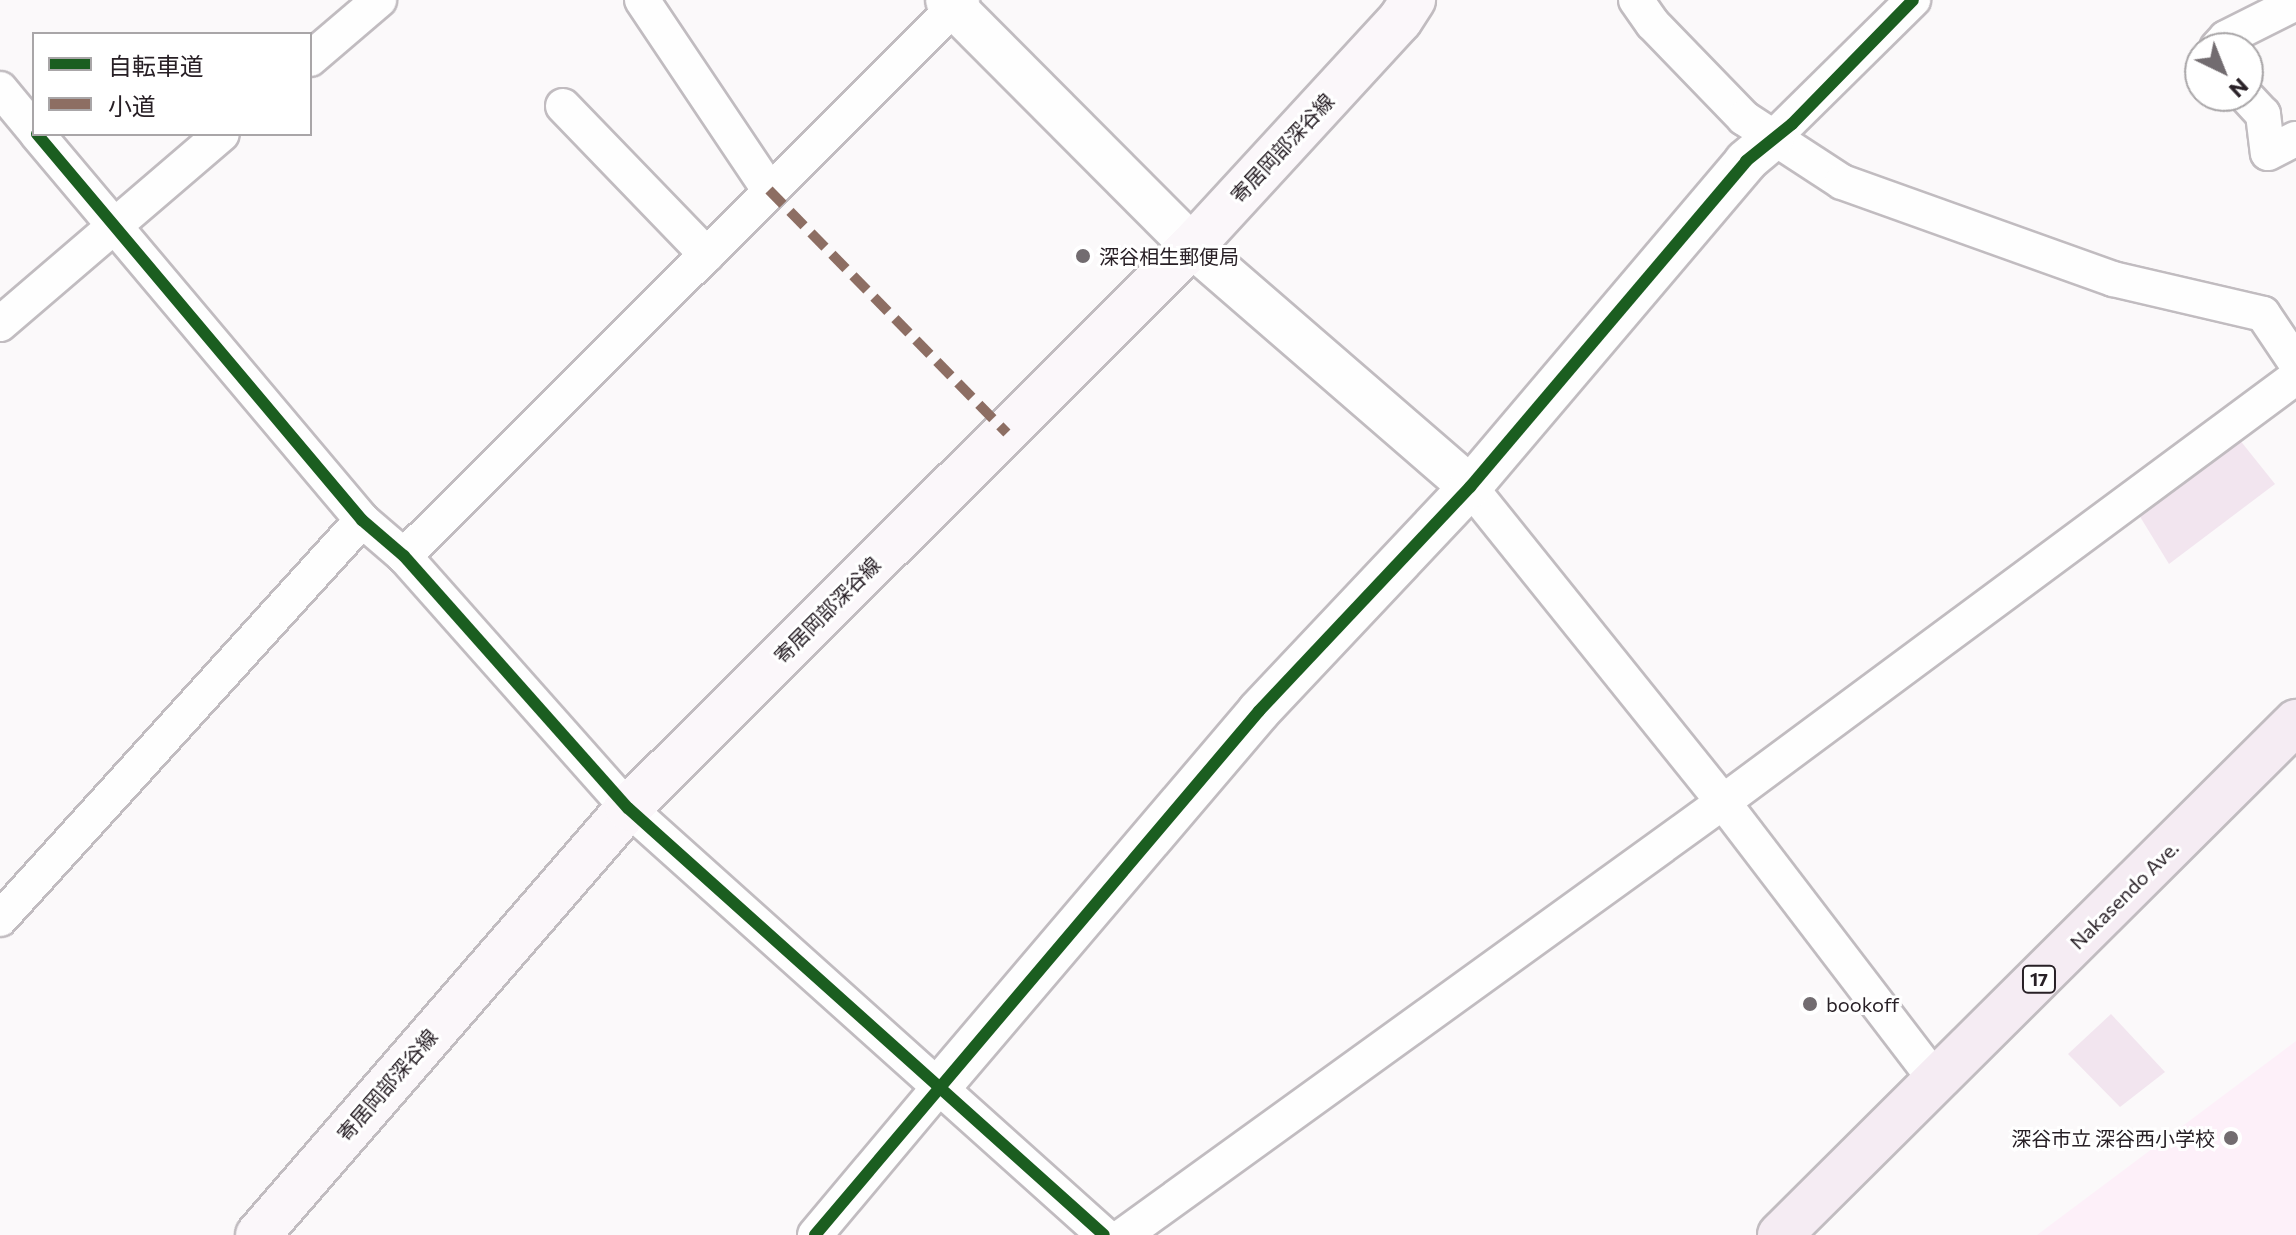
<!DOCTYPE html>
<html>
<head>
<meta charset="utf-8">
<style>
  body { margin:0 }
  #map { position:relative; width:2296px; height:1235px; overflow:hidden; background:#fbf9fa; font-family:Commissioner,"Noto Sans JP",sans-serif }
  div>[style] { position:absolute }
  .built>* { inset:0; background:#fdf0f9 }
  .building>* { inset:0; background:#f2e5ef }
  .roads { filter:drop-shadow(2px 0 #c1bcc0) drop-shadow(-2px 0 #c1bcc0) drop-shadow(0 2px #c1bcc0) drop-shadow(0 -2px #c1bcc0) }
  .minor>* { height:34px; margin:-17px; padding:0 17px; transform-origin:17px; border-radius:17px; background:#fefefe }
  .tertiary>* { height:42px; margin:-21px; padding:0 21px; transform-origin:21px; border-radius:21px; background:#fefefe }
  .secondary>* { height:44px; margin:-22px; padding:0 22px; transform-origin:22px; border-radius:22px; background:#fbf7fa }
  .trunk>* { height:44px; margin:-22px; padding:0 22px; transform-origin:22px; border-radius:22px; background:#f5ecf3 }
  .quiet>* { height:10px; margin-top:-5px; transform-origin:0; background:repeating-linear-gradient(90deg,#8d6e63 0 20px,transparent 0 30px) }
  .cycleway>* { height:12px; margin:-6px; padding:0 6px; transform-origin:6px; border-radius:6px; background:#1b5e20 }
  .dots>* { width:22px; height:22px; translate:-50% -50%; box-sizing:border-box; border:4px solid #fff; border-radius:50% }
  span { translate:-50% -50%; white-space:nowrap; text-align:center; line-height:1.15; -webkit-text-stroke:6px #fff; paint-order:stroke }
  .shield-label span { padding:2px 6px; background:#fff; border:2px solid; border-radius:6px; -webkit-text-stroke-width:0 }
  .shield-label { font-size:18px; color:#282026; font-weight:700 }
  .street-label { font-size:20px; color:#282026 }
  .poi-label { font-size:20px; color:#282026 }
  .left { translate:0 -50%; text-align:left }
  .right { translate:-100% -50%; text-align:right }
  .legend { position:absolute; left:32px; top:32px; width:280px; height:104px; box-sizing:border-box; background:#fff; border:2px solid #a9a6a8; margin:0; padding:10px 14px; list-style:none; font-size:24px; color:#282026 }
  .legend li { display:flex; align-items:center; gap:16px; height:40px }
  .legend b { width:40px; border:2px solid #a9a6a8 }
  .north { position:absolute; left:2184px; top:32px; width:80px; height:80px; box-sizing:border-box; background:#fff; border:2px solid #a9a6a8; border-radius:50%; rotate:137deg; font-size:22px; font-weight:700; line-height:32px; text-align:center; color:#282026 }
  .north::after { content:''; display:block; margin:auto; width:28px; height:36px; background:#726c70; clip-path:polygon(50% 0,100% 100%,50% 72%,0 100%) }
</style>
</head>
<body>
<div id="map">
  <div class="built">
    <div style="clip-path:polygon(2296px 1041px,2296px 1235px,2037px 1235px)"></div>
  </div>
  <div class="building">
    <div style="clip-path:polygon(2239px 439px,2275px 484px,2169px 564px,2139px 515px)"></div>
    <div style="clip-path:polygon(2111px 1014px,2165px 1072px,2120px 1107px,2068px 1054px)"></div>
  </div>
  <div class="roads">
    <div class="minor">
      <div style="left:642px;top:0;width:229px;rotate:56.2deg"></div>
      <div style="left:1636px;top:0;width:29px;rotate:55deg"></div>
      <div style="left:1653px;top:24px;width:131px;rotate:45.9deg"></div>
      <div style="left:1744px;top:118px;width:117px;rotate:33.1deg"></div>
      <div style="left:1842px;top:182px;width:288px;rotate:19.7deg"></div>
      <div style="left:2113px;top:279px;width:154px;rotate:13.1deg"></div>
      <div style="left:2263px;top:314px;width:59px;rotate:56deg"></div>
      <div style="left:2217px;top:48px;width:13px;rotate:-48deg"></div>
      <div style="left:2226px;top:38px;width:78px;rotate:-26.6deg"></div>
      <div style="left:310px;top:59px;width:91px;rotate:-40.5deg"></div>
      <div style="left:0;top:89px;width:53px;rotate:50.3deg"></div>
      <div style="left:2246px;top:96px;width:25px;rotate:47deg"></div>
      <div style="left:2263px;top:114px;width:39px;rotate:83deg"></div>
      <div style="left:2268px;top:153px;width:31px;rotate:-27deg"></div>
      <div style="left:563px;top:106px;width:207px;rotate:46deg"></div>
      <div style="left:37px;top:134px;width:505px;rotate:49.9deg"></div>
      <div style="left:362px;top:520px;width:55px;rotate:40.6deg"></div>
      <div style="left:404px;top:556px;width:337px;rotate:48.4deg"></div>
      <div style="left:628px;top:808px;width:639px;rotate:41.89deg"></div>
      <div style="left:1773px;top:138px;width:197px;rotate:-44.6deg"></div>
      <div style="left:0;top:324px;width:292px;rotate:-40.6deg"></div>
      <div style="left:1470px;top:487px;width:404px;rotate:51.2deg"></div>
      <div style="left:1723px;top:802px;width:352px;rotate:52.6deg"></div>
      <div style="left:404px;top:556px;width:788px;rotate:-44.9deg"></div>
      <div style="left:0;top:919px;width:539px;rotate:-47.78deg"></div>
      <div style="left:815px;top:1235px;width:194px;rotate:-50deg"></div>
      <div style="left:1124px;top:1235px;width:739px;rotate:-35.86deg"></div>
      <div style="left:1723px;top:802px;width:713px;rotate:-36.56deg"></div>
    </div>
    <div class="tertiary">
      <div style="left:947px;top:0;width:347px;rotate:45.1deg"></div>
      <div style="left:1192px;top:246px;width:368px;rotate:40.9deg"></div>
      <div style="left:940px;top:1086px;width:492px;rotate:-49.6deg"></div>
      <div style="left:1259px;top:711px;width:308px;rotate:-46.7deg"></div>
      <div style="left:1470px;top:487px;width:427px;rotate:-49.7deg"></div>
      <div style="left:1746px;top:161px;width:35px;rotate:-40deg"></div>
    </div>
    <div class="secondary">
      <div style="left:258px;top:1235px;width:565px;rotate:-49.09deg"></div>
      <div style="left:628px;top:808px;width:796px;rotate:-44.9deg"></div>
      <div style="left:1192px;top:246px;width:307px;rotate:-47.4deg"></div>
      <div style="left:1400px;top:20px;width:24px;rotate:-57deg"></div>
    </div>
    <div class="trunk">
      <div style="left:1780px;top:1235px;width:728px;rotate:-44.83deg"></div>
    </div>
  </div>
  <div class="quiet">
    <div style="left:769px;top:190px;width:340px;rotate:45.6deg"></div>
  </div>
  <div class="cycleway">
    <div style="left:37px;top:134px;width:505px;rotate:49.9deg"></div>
    <div style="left:362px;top:520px;width:55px;rotate:40.6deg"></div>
    <div style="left:404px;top:556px;width:337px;rotate:48.4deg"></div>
    <div style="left:628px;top:808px;width:639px;rotate:41.89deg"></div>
    <div style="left:815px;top:1235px;width:687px;rotate:-49.72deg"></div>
    <div style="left:1259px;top:711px;width:308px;rotate:-46.7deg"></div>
    <div style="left:1470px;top:487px;width:427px;rotate:-49.7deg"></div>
    <div style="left:1746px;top:161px;width:59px;rotate:-38.8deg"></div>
    <div style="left:1792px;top:124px;width:173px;rotate:-45.7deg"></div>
  </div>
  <div class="dots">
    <div style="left:1083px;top:256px;background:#726c70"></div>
    <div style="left:1810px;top:1004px;background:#726c70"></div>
    <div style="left:2231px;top:1138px;background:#726c70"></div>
  </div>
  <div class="shield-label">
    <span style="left:2039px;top:979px">17</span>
  </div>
  <div class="street-label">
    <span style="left:1282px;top:148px;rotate:-47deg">寄居岡部深谷線</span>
    <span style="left:827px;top:610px;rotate:-45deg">寄居岡部深谷線</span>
    <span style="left:2124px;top:895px;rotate:-45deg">Nakasendo Ave.</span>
    <span style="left:387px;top:1085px;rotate:-49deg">寄居岡部深谷線</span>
  </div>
  <div class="poi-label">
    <span class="left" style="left:1099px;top:256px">深谷相生郵便局</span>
    <span class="left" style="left:1826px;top:1004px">bookoff</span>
    <span class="right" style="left:2215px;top:1138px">深谷市立 深谷西小学校</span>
  </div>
  <ul class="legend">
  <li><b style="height:10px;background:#1b5e20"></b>自転車道</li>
  <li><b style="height:10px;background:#8d6e63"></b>小道</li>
  </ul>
  <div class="north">N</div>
</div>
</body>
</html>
